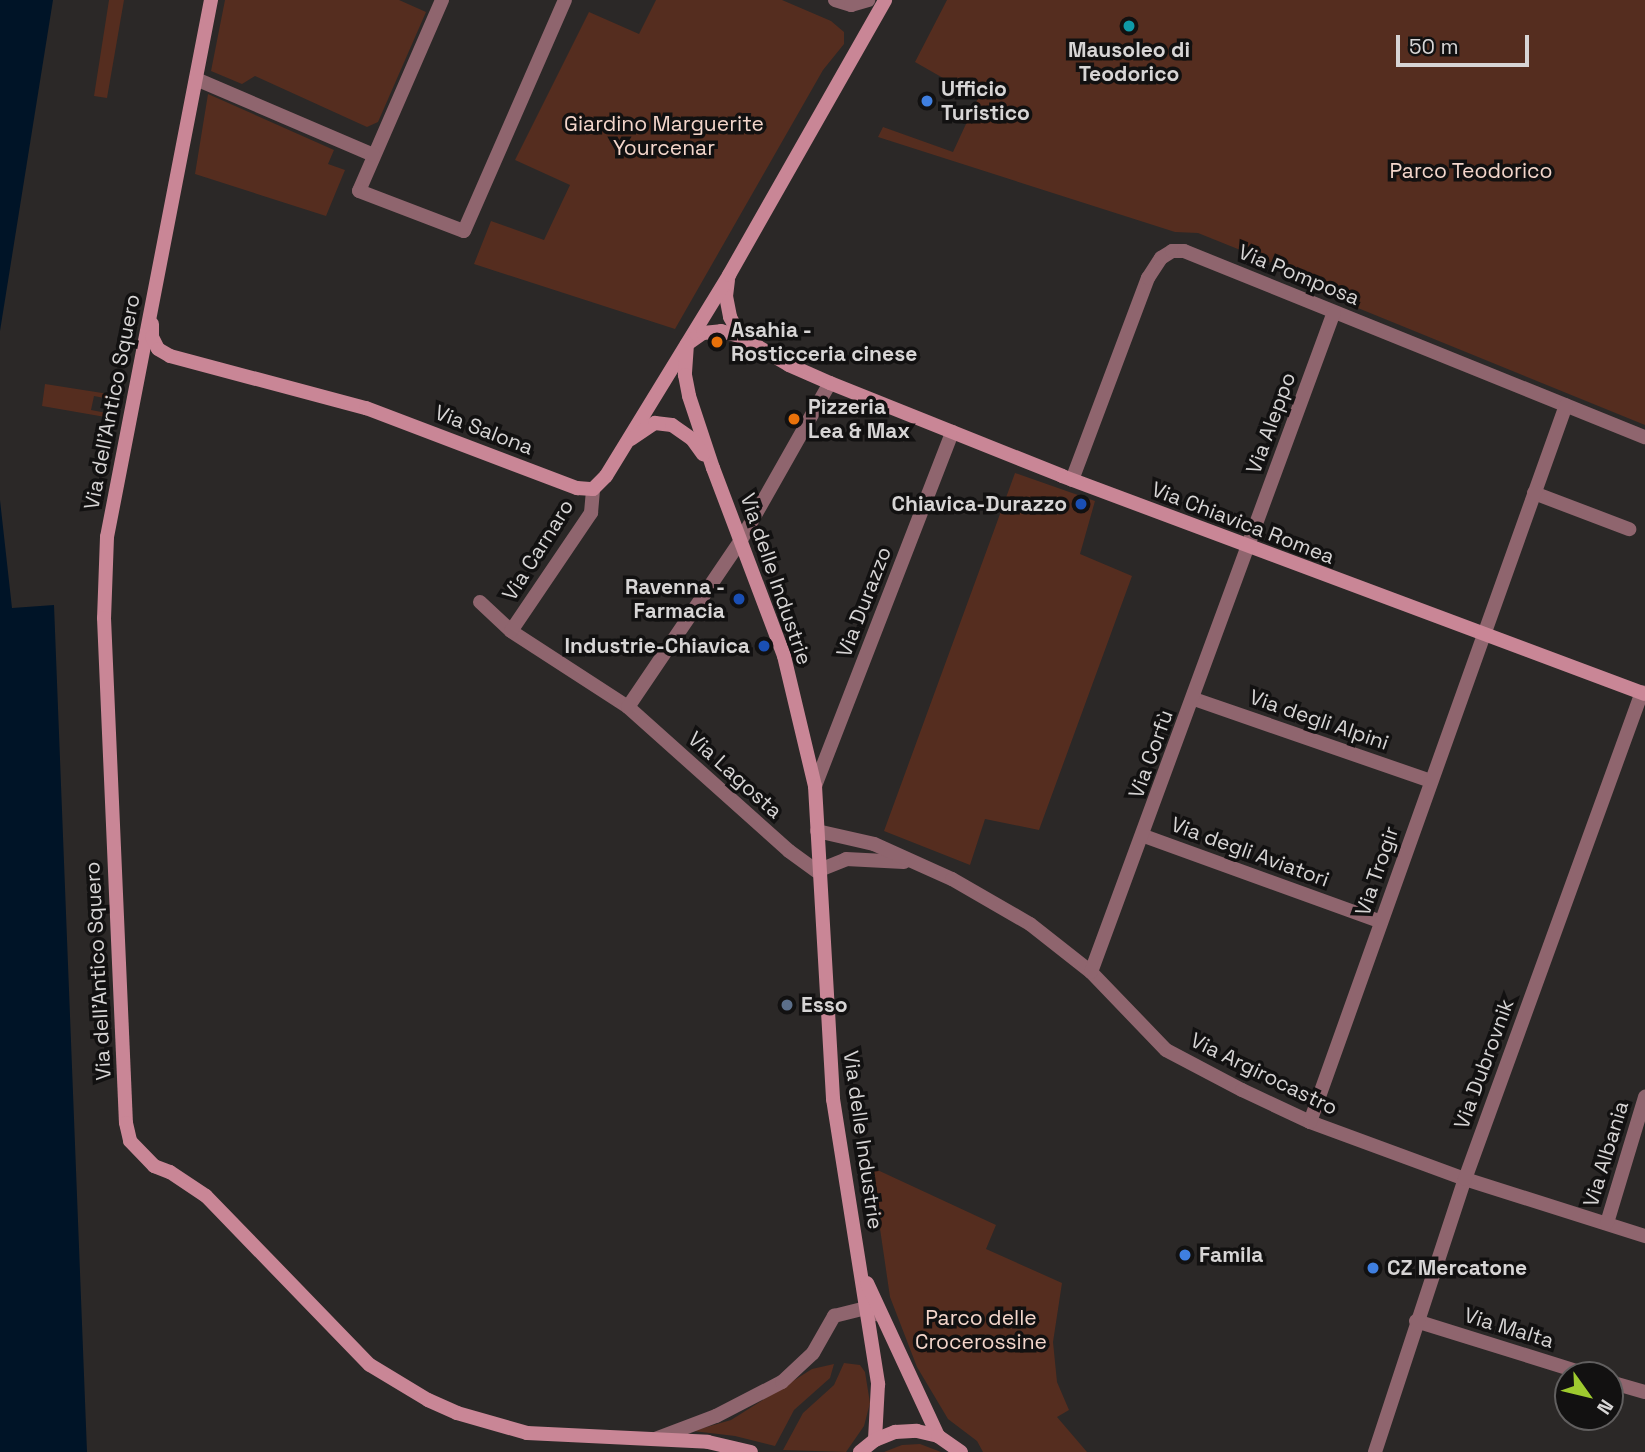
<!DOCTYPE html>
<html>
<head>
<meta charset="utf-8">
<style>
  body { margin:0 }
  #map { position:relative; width:1645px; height:1452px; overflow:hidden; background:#2b2827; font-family:"Space Grotesk",sans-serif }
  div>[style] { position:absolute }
  .green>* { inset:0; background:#552d1f }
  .water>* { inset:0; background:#001427 }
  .street>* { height:14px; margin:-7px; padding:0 7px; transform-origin:7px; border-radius:7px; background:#8f656e }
  .secondary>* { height:14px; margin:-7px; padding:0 7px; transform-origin:7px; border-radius:7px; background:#c98696 }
  .dots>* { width:19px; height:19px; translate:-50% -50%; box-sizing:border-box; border:4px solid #121111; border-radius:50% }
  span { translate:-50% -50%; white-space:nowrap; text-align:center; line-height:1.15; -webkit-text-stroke:7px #121111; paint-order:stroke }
  .poi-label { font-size:21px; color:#d7d5d5; font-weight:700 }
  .left { translate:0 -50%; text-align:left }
  .right { translate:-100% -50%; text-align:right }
  .park-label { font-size:21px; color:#f4d6cb }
  .street-label { font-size:21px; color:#d7d5d5 }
  .north { position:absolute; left:1554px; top:1361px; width:70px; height:70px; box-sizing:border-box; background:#121111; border:2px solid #615f5f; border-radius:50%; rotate:124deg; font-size:19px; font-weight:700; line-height:28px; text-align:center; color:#d7d5d5 }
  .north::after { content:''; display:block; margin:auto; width:24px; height:32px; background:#9eca2f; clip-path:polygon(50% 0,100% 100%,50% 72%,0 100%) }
  .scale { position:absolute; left:1396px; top:35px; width:133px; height:32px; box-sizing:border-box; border:4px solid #d7d5d5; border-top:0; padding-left:9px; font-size:21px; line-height:24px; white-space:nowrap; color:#d7d5d5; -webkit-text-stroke:5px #121111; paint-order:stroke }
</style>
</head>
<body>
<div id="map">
  <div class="green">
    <div style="clip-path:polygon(109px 0,124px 0,107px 98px,94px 96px)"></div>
    <div style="clip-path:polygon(225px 0,399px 0,426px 12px,378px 122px,367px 127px,255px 76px,242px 84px,211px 71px)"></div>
    <div style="clip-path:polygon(656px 0,782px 0,831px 21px,844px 32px,844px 44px,823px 70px,675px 329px,474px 264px,491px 221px,544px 240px,570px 185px,515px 160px,589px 12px,639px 34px)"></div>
    <div style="clip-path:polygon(947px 0,1645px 0,1645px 425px,1321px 293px,1325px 284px,1198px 233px,1175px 232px,878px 137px,883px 127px,953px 152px,978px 98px,915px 62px)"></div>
    <div style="clip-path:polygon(208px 94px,334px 150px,328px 164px,345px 170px,326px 216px,195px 174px)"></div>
    <div style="clip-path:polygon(45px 384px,115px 395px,114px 400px,94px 396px,91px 410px,112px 414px,111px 418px,42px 406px)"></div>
    <div style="clip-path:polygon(1015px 473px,1095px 501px,1080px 554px,1132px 576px,1039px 830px,985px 819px,970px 865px,884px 831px)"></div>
    <div style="clip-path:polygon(871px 1167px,996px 1225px,986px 1249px,1062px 1283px,1053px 1342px,1057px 1382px,1069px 1410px,1057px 1417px,1087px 1452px,983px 1452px,977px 1441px,948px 1419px,917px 1367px,890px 1297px)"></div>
    <div style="clip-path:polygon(844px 1363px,860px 1365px,865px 1372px,870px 1403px,864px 1426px,846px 1452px,783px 1450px,803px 1413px,834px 1385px)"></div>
    <div style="clip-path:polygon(834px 1364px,830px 1378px,794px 1410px,775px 1446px,735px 1436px,693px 1431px,731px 1420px,812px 1369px)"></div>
    <div style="clip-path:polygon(920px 1444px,941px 1452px,884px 1452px,902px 1445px)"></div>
  </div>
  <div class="water">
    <div style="clip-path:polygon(0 0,53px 0,0 331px)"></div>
    <div style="clip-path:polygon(0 500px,12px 608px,54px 605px,87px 1452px,0 1452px)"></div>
  </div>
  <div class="street">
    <div style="left:442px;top:0;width:208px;rotate:113.5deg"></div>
    <div style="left:359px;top:191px;width:112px;rotate:20.9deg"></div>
    <div style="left:464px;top:231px;width:252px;rotate:-66.4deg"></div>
    <div style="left:835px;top:0;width:17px;rotate:17deg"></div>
    <div style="left:851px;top:5px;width:18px;rotate:-16deg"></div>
    <div style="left:196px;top:79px;width:193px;rotate:23.2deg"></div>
    <div style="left:1072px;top:480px;width:216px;rotate:-69.4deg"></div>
    <div style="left:1148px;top:278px;width:24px;rotate:-57deg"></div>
    <div style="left:1161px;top:258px;width:13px;rotate:-32deg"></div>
    <div style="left:1172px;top:251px;width:12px"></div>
    <div style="left:1184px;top:251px;width:497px;rotate:22deg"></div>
    <div style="left:1534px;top:493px;width:102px;rotate:20.8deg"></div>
    <div style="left:480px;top:602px;width:42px;rotate:43.1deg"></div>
    <div style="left:511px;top:631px;width:140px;rotate:33deg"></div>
    <div style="left:628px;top:707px;width:216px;rotate:41.8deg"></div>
    <div style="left:789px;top:851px;width:34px;rotate:36deg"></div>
    <div style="left:817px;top:871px;width:31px;rotate:-22deg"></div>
    <div style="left:846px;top:859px;width:58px;rotate:3deg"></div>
    <div style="left:511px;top:631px;width:143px;rotate:-55.9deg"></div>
    <div style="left:591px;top:513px;width:24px;rotate:-85deg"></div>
    <div style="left:1194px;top:699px;width:251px;rotate:19.1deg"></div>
    <div style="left:628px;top:707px;width:202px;rotate:-55.9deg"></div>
    <div style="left:741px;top:540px;width:180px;rotate:-60.5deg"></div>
    <div style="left:815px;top:786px;width:380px;rotate:-68.8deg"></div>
    <div style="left:817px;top:831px;width:58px;rotate:12.8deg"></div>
    <div style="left:874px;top:844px;width:85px;rotate:24.2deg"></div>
    <div style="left:952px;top:879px;width:90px;rotate:30deg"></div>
    <div style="left:1030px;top:924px;width:78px;rotate:38.2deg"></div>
    <div style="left:1091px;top:972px;width:108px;rotate:46.1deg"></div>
    <div style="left:1166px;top:1050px;width:86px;rotate:27.8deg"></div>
    <div style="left:1242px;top:1090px;width:75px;rotate:25.2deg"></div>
    <div style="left:1310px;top:1122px;width:165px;rotate:20.2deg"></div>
    <div style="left:1465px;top:1179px;width:189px;rotate:17.6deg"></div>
    <div style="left:1144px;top:836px;width:252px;rotate:19.9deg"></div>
    <div style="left:1091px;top:972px;width:703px;rotate:-69.79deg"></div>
    <div style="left:1310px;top:1122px;width:761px;rotate:-70.35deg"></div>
    <div style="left:1607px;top:1223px;width:132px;rotate:-73.2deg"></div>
    <div style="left:1416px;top:1321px;width:181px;rotate:17.3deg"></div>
    <div style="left:1610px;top:1382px;width:36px;rotate:16deg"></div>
    <div style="left:655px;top:1439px;width:65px;rotate:-20.7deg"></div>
    <div style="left:716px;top:1416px;width:74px;rotate:-27.3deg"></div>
    <div style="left:782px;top:1382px;width:42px;rotate:-43.1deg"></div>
    <div style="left:813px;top:1353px;width:43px;rotate:-60.4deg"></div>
    <div style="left:834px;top:1316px;width:33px;rotate:-14deg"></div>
    <div style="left:866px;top:1308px;width:12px;rotate:31deg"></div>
    <div style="left:1375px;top:1452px;width:287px;rotate:-71.8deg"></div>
    <div style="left:1465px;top:1179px;width:518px;rotate:-70.03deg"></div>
  </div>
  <div class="secondary">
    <div style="left:211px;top:0;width:547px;rotate:100.96deg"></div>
    <div style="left:107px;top:537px;width:81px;rotate:92.1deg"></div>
    <div style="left:104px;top:618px;width:505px;rotate:87.51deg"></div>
    <div style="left:126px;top:1123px;width:18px;rotate:77deg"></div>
    <div style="left:130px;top:1141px;width:35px;rotate:46deg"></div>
    <div style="left:154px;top:1166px;width:17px;rotate:21deg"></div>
    <div style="left:170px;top:1172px;width:43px;rotate:33.7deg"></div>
    <div style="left:206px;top:1196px;width:235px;rotate:45.9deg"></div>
    <div style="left:370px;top:1365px;width:68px;rotate:31.1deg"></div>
    <div style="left:428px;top:1400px;width:32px;rotate:24deg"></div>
    <div style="left:457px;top:1413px;width:73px;rotate:15.9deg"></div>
    <div style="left:527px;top:1433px;width:181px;rotate:2.8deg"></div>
    <div style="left:708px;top:1442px;width:44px;rotate:13.1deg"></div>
    <div style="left:728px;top:280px;width:16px;rotate:97deg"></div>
    <div style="left:726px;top:296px;width:21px;rotate:79deg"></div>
    <div style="left:730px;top:317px;width:21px;rotate:62deg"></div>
    <div style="left:152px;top:324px;width:13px;rotate:90deg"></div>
    <div style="left:152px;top:337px;width:13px;rotate:63deg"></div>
    <div style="left:158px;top:349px;width:14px;rotate:30deg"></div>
    <div style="left:170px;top:356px;width:203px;rotate:14.9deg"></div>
    <div style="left:366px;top:408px;width:226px;rotate:20.8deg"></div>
    <div style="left:577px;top:488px;width:16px;rotate:4deg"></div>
    <div style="left:593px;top:489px;width:18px;rotate:-45deg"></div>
    <div style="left:606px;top:476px;width:236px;rotate:-58.5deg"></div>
    <div style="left:729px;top:275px;width:316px;rotate:-60.4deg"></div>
    <div style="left:690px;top:342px;width:16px;rotate:-35deg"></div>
    <div style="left:703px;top:333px;width:18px;rotate:-6deg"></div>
    <div style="left:721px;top:331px;width:20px;rotate:15deg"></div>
    <div style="left:740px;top:336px;width:57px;rotate:30.6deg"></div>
    <div style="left:789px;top:365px;width:45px;rotate:23.7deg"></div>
    <div style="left:830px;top:383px;width:250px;rotate:21.8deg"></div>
    <div style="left:1062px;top:476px;width:622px;rotate:20.5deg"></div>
    <div style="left:687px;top:344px;width:31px;rotate:94deg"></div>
    <div style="left:685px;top:375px;width:21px;rotate:79deg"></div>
    <div style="left:689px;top:396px;width:76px;rotate:71.6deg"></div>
    <div style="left:713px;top:468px;width:201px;rotate:69.3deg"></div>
    <div style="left:784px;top:656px;width:134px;rotate:76.6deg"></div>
    <div style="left:815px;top:786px;width:314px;rotate:86.7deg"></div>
    <div style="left:833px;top:1099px;width:289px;rotate:81deg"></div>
    <div style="left:878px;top:1384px;width:56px;rotate:93.1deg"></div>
    <div style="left:631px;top:439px;width:29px;rotate:-34deg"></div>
    <div style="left:655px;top:423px;width:17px;rotate:7deg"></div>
    <div style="left:672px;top:425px;width:24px;rotate:35deg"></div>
    <div style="left:692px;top:439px;width:19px;rotate:54deg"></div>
    <div style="left:867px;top:1283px;width:169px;rotate:65.1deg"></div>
    <div style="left:860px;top:1452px;width:19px;rotate:-39deg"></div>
    <div style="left:875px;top:1440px;width:22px;rotate:-22deg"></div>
    <div style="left:895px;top:1432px;width:22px;rotate:-3deg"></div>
    <div style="left:917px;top:1431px;width:22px;rotate:13deg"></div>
    <div style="left:938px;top:1436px;width:28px;rotate:35deg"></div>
  </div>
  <div class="dots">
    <div style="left:1129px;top:26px;background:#0f9aa8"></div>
    <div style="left:927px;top:101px;background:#3f7fe0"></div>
    <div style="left:717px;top:342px;background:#e8710a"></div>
    <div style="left:794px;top:419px;background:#e8710a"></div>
    <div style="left:1081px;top:504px;background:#1a4fb4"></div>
    <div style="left:739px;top:599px;background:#1a4fb4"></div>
    <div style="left:764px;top:646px;background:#1a4fb4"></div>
    <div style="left:787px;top:1005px;background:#5c6f8a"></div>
    <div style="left:1185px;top:1255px;background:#3f7fe0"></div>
    <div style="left:1373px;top:1268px;background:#3f7fe0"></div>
  </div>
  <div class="poi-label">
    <span style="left:1129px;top:62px">Mausoleo di<br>Teodorico</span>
    <span class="left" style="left:941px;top:101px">Ufficio<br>Turistico</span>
    <span class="left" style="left:731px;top:342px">Asahia -<br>Rosticceria cinese</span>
    <span class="left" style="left:808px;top:419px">Pizzeria<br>Lea &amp; Max</span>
    <span class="right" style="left:1067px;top:504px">Chiavica-Durazzo</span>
    <span class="right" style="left:725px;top:599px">Ravenna -<br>Farmacia</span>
    <span class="right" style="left:750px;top:646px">Industrie-Chiavica</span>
    <span class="left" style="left:801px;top:1005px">Esso</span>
    <span class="left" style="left:1199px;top:1255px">Famila</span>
    <span class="left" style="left:1387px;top:1268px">CZ Mercatone</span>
  </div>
  <div class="park-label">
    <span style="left:664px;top:136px">Giardino Marguerite<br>Yourcenar</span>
    <span style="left:1471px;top:171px">Parco Teodorico</span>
    <span style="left:981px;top:1330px">Parco delle<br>Crocerossine</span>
  </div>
  <div class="street-label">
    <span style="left:1299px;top:275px;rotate:22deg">Via Pomposa</span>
    <span style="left:112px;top:402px;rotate:-79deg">Via dell'Antico Squero</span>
    <span style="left:1271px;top:423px;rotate:-70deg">Via Aleppo</span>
    <span style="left:484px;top:430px;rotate:21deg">Via Salona</span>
    <span style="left:1243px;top:523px;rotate:21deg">Via Chiavica Romea</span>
    <span style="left:538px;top:550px;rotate:-58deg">Via Carnaro</span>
    <span style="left:776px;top:579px;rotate:71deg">Via delle Industrie</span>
    <span style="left:864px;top:602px;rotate:-69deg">Via Durazzo</span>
    <span style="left:1319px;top:720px;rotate:19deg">Via degli Alpini</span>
    <span style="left:1151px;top:754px;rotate:-70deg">Via Corfù</span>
    <span style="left:735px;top:775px;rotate:42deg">Via Lagosta</span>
    <span style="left:1250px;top:852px;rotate:20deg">Via degli Aviatori</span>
    <span style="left:1377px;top:871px;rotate:-71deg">Via Trogir</span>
    <span style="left:98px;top:971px;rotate:-93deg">Via dell'Antico Squero</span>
    <span style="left:1484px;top:1064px;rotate:-70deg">Via Dubrovnik</span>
    <span style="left:1264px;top:1074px;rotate:26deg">Via Argirocastro</span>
    <span style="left:863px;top:1140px;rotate:82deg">Via delle Industrie</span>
    <span style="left:1606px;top:1154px;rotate:-73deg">Via Albania</span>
    <span style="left:1509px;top:1328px;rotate:17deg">Via Malta</span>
  </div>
  <div class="north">N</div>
  <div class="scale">50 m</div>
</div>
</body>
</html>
